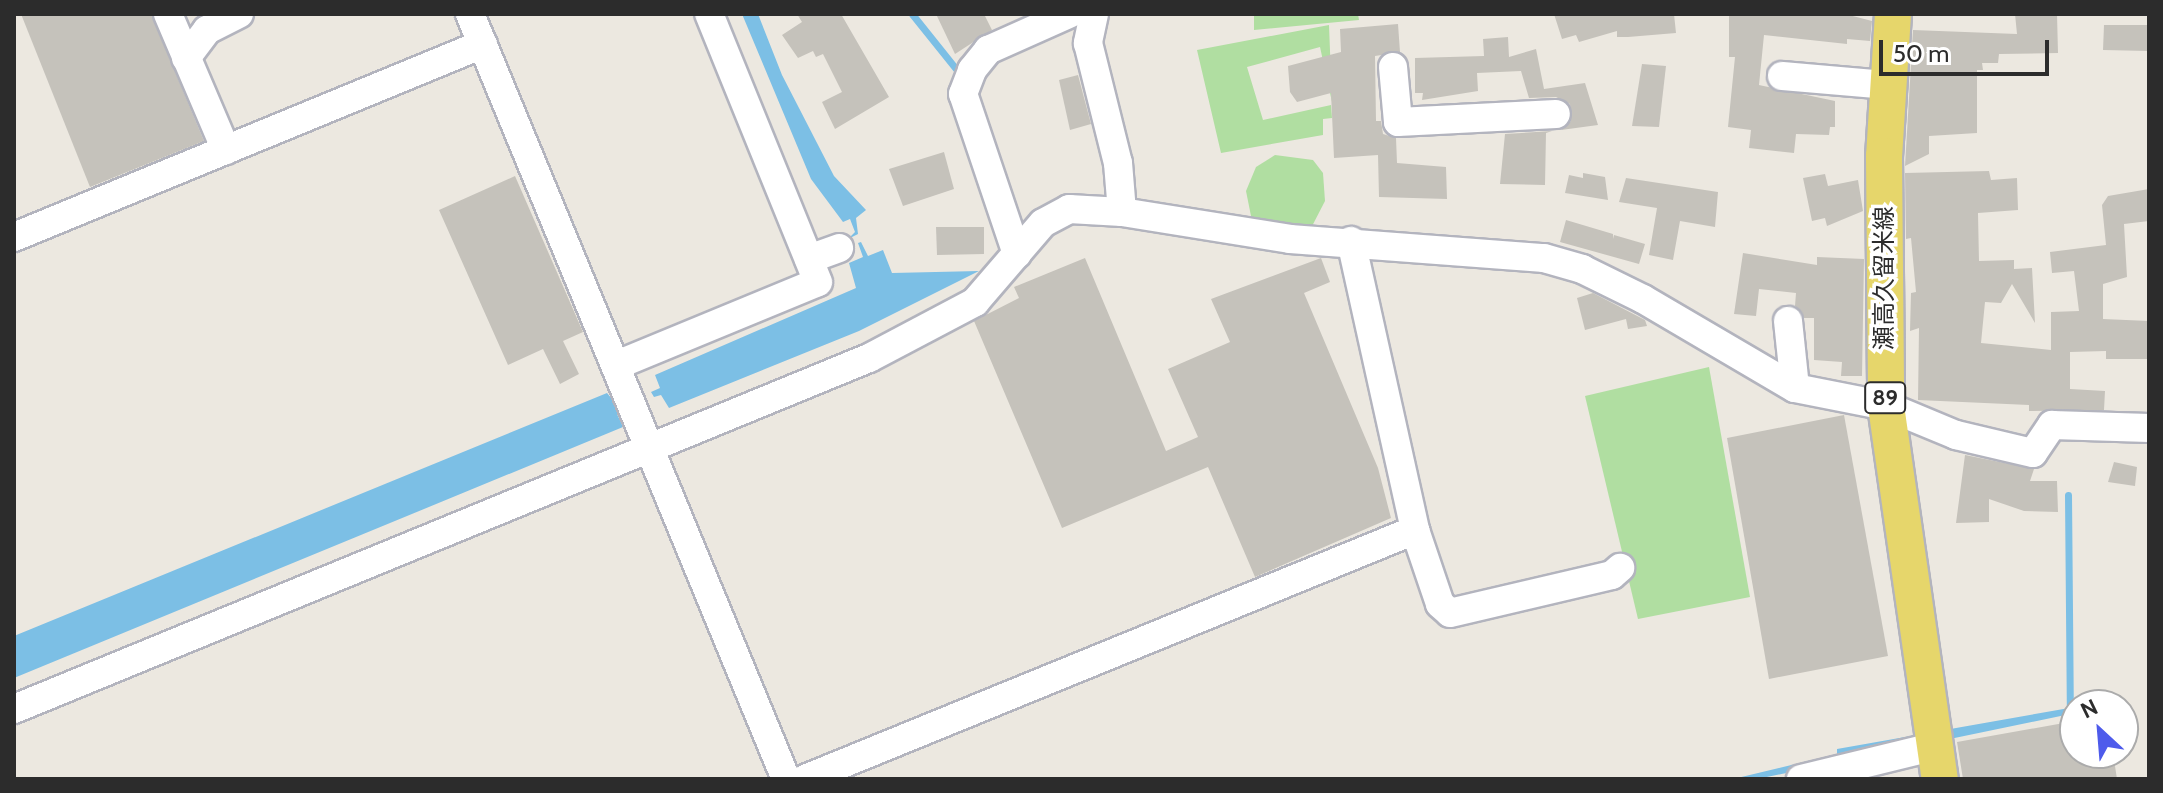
<!DOCTYPE html>
<html>
<head>
<meta charset="utf-8">
<style>
  body { margin:0 }
  #map { position:relative; width:2163px; height:793px; overflow:hidden; background:#ece8e0; font-family:Cabin,"Noto Sans JP",sans-serif }
  div>[style] { position:absolute }
  .green>* { inset:0; background:#b0dea1 }
  .water>* { inset:0; background:#7cbfe5 }
  .stream>* { height:7px; margin:-3.5px; padding:0 3.5px; transform-origin:3.5px; border-radius:3.5px; background:#7cbfe5 }
  .building>* { inset:0; background:#c5c2bb }
  .roads { filter:drop-shadow(2px 0 #b3b4be) drop-shadow(-2px 0 #b3b4be) drop-shadow(0 2px #b3b4be) drop-shadow(0 -2px #b3b4be) }
  .minor>* { height:28px; margin:-14px; padding:0 14px; transform-origin:14px; border-radius:14px; background:#fff }
  .major>* { height:36px; margin:-18px; padding:0 18px; transform-origin:18px; border-radius:18px; background:#e6d66b }
  span { translate:-50% -50%; white-space:nowrap; text-align:center; line-height:1.15; -webkit-text-stroke:7px #fff; paint-order:stroke }
  .shield-label span { padding:2px 6px; background:#fff; border:2px solid; border-radius:6px; -webkit-text-stroke-width:0 }
  .shield-label { font-size:22px; color:#2c2c2c; font-weight:700 }
  .street-label { font-size:24px; color:#2c2c2c }
  .frame { position:absolute; inset:0; border:16px solid #2c2c2c; pointer-events:none }
  .north { position:absolute; left:2059px; top:689px; width:80px; height:80px; box-sizing:border-box; background:#fff; border:2px solid #ababab; border-radius:50%; rotate:334deg; font-size:22px; font-weight:700; line-height:32px; text-align:center; color:#2c2c2c }
  .north::after { content:''; display:block; margin:auto; width:28px; height:36px; background:#4e5beb; clip-path:polygon(50% 0,100% 100%,50% 72%,0 100%) }
  .scale { position:absolute; left:1879px; top:40px; width:170px; height:36px; box-sizing:border-box; border:4px solid #2c2c2c; border-top:0; padding-left:10px; font-size:24px; line-height:28px; white-space:nowrap; color:#2c2c2c; -webkit-text-stroke:6px #fff; paint-order:stroke }
</style>
</head>
<body>
<div id="map">
  <div class="green">
    <div style="clip-path:polygon(1254px 14px,1358px 14px,1359px 20px,1254px 30px)"></div>
    <div style="clip-path:polygon(1329px 25px,1332px 102px,1320px 47px,1247px 67px,1263px 120px,1331px 105px,1332px 118px,1323px 119px,1323px 135px,1221px 153px,1197px 50px)"></div>
    <div style="clip-path:polygon(1275px 155px,1313px 160px,1323px 173px,1325px 201px,1308px 234px,1253px 226px,1246px 191px,1256px 167px)"></div>
    <div style="clip-path:polygon(1709px 367px,1750px 597px,1638px 619px,1585px 396px)"></div>
  </div>
  <div class="water">
    <div style="clip-path:polygon(742px 14px,758px 14px,782px 75px,834px 176px,866px 210px,856px 218px,858px 234px,848px 239px,855px 232px,850px 219px,843px 222px,811px 179px)"></div>
    <div style="clip-path:polygon(861px 242px,868px 256px,883px 250px,892px 273px,979px 271px,859px 331px,669px 408px,661px 395px,654px 397px,651px 392px,660px 388px,655px 375px,856px 288px,849px 263px,863px 257px,858px 243px)"></div>
    <div style="clip-path:polygon(607px 393px,623px 412px,617px 414px,623px 427px,14px 678px,14px 636px)"></div>
    <div style="clip-path:polygon(2075px 707px,2075px 713px,1757px 779px,1733px 779px,1837px 754px,1837px 749px)"></div>
  </div>
  <div class="stream">
    <div style="left:912px;top:14px;width:70px;rotate:51.3deg"></div>
    <div style="left:2068px;top:495px;width:216px;rotate:89.5deg"></div>
  </div>
  <div class="building">
    <div style="clip-path:polygon(21px 14px,151px 14px,204px 141px,90px 187px)"></div>
    <div style="clip-path:polygon(797px 14px,841px 14px,889px 97px,835px 129px,822px 102px,842px 92px,823px 54px,816px 57px,813px 51px,798px 58px,782px 35px,802px 22px)"></div>
    <div style="clip-path:polygon(936px 14px,984px 14px,992px 30px,955px 54px)"></div>
    <div style="clip-path:polygon(1554px 14px,1674px 14px,1676px 33px,1628px 37px,1617px 37px,1617px 31px,1579px 42px,1576px 35px,1562px 39px)"></div>
    <div style="clip-path:polygon(1729px 14px,1845px 14px,1872px 21px,1870px 41px,1847px 39px,1847px 44px,1764px 35px,1759px 85px,1835px 101px,1835px 127px,1830px 127px,1829px 135px,1796px 134px,1794px 153px,1749px 148px,1751px 130px,1728px 127px,1735px 57px,1729px 57px)"></div>
    <div style="clip-path:polygon(2015px 14px,2057px 14px,2058px 53px,1999px 54px,1998px 63px,1982px 63px,1983px 70px,1977px 70px,1977px 133px,1929px 136px,1929px 154px,1905px 166px,1913px 30px,2017px 34px)"></div>
    <div style="clip-path:polygon(1398px 24px,1400px 52px,1375px 56px,1376px 121px,1381px 121px,1383px 134px,1396px 138px,1397px 163px,1446px 167px,1447px 199px,1379px 197px,1378px 155px,1334px 158px,1331px 93px,1297px 102px,1290px 92px,1288px 66px,1341px 52px,1340px 29px)"></div>
    <div style="clip-path:polygon(2104px 25px,2149px 25px,2149px 51px,2103px 50px)"></div>
    <div style="clip-path:polygon(1508px 37px,1509px 57px,1536px 49px,1544px 89px,1585px 83px,1598px 125px,1561px 130px,1571px 121px,1570px 104px,1556px 97px,1529px 98px,1521px 71px,1477px 73px,1478px 91px,1422px 100px,1423px 93px,1415px 93px,1415px 58px,1484px 56px,1483px 39px)"></div>
    <div style="clip-path:polygon(1642px 64px,1666px 66px,1659px 127px,1632px 126px)"></div>
    <div style="clip-path:polygon(1078px 75px,1091px 124px,1070px 130px,1059px 80px)"></div>
    <div style="clip-path:polygon(1552px 131px,1546px 133px,1545px 185px,1500px 184px,1505px 134px)"></div>
    <div style="clip-path:polygon(944px 152px,954px 189px,903px 206px,889px 169px)"></div>
    <div style="clip-path:polygon(1989px 171px,1991px 180px,2017px 178px,2018px 210px,1978px 213px,1979px 261px,2014px 260px,2014px 269px,2032px 268px,2035px 323px,2012px 284px,2001px 303px,1985px 302px,1981px 343px,2051px 350px,2051px 312px,2079px 311px,2074px 271px,2052px 273px,2050px 252px,2106px 245px,2102px 205px,2108px 196px,2149px 189px,2149px 221px,2124px 224px,2127px 277px,2103px 284px,2103px 319px,2149px 321px,2149px 359px,2106px 359px,2106px 351px,2070px 352px,2070px 389px,2105px 391px,2104px 410px,2029px 411px,2029px 405px,1918px 400px,1919px 328px,1910px 331px,1911px 293px,1916px 292px,1911px 238px,1906px 239px,1905px 173px)"></div>
    <div style="clip-path:polygon(1583px 173px,1605px 177px,1608px 200px,1565px 193px,1569px 175px,1583px 178px)"></div>
    <div style="clip-path:polygon(1825px 174px,1828px 186px,1858px 180px,1863px 211px,1827px 226px,1825px 218px,1812px 221px,1803px 178px)"></div>
    <div style="clip-path:polygon(515px 176px,583px 332px,563px 341px,579px 374px,560px 384px,543px 349px,508px 365px,439px 210px)"></div>
    <div style="clip-path:polygon(1626px 178px,1718px 192px,1715px 227px,1680px 221px,1673px 260px,1649px 255px,1657px 208px,1619px 202px)"></div>
    <div style="clip-path:polygon(1566px 220px,1613px 234px,1613px 239px,1614px 235px,1645px 244px,1639px 264px,1560px 242px)"></div>
    <div style="clip-path:polygon(936px 227px,984px 227px,984px 254px,937px 255px)"></div>
    <div style="clip-path:polygon(1743px 253px,1817px 265px,1817px 257px,1864px 259px,1862px 376px,1841px 376px,1842px 362px,1814px 360px,1814px 318px,1804px 318px,1795px 306px,1796px 293px,1759px 289px,1756px 316px,1734px 314px)"></div>
    <div style="clip-path:polygon(1085px 258px,1166px 451px,1198px 437px,1168px 369px,1230px 342px,1211px 299px,1321px 258px,1330px 282px,1304px 293px,1378px 468px,1391px 518px,1255px 577px,1208px 467px,1062px 528px,974px 321px,1019px 298px,1014px 287px)"></div>
    <div style="clip-path:polygon(1593px 293px,1645px 320px,1647px 326px,1628px 329px,1626px 319px,1585px 330px,1577px 298px)"></div>
    <div style="clip-path:polygon(1844px 415px,1888px 656px,1769px 679px,1727px 438px)"></div>
    <div style="clip-path:polygon(1965px 455px,2034px 469px,2030px 481px,2057px 481px,2058px 512px,2024px 511px,1989px 499px,1989px 522px,1956px 523px)"></div>
    <div style="clip-path:polygon(2114px 462px,2137px 467px,2135px 486px,2108px 482px)"></div>
    <div style="clip-path:polygon(2075px 721px,2075px 753px,2113px 753px,2117px 779px,1963px 779px,1957px 742px)"></div>
  </div>
  <div class="roads">
    <div class="minor">
      <div style="left:168px;top:14px;width:148px;rotate:66.9deg"></div>
      <div style="left:470px;top:14px;width:828px;rotate:67.56deg"></div>
      <div style="left:1094px;top:14px;width:30px;rotate:102deg"></div>
      <div style="left:1088px;top:43px;width:124px;rotate:76deg"></div>
      <div style="left:1118px;top:163px;width:49px;rotate:85.3deg"></div>
      <div style="left:186px;top:58px;width:35px;rotate:-53deg"></div>
      <div style="left:207px;top:30px;width:36px;rotate:-27deg"></div>
      <div style="left:1393px;top:67px;width:55px;rotate:84.8deg"></div>
      <div style="left:1398px;top:122px;width:158px;rotate:-2.9deg"></div>
      <div style="left:1782px;top:76px;width:104px;rotate:4.9deg"></div>
      <div style="left:14px;top:237px;width:507px;rotate:-22.37deg"></div>
      <div style="left:1351px;top:241px;width:296px;rotate:77.5deg"></div>
      <div style="left:1415px;top:530px;width:78px;rotate:71.3deg"></div>
      <div style="left:1440px;top:604px;width:13px;rotate:42deg"></div>
      <div style="left:1450px;top:613px;width:166px;rotate:-13.2deg"></div>
      <div style="left:1612px;top:575px;width:11px;rotate:-41deg"></div>
      <div style="left:1017px;top:254px;width:169px;rotate:-108.6deg"></div>
      <div style="left:963px;top:94px;width:26px;rotate:-69deg"></div>
      <div style="left:972px;top:70px;width:26px;rotate:-51deg"></div>
      <div style="left:988px;top:50px;width:89px;rotate:-24deg"></div>
      <div style="left:809px;top:259px;width:32px;rotate:-20deg"></div>
      <div style="left:1788px;top:321px;width:67px;rotate:84deg"></div>
      <div style="left:617px;top:365px;width:217px;rotate:-22.4deg"></div>
      <div style="left:818px;top:282px;width:289px;rotate:-112.1deg"></div>
      <div style="left:14px;top:709px;width:924px;rotate:-22.32deg"></div>
      <div style="left:869px;top:358px;width:120px;rotate:-27.8deg"></div>
      <div style="left:975px;top:302px;width:104px;rotate:-49.3deg"></div>
      <div style="left:1043px;top:223px;width:30px;rotate:-28deg"></div>
      <div style="left:1069px;top:209px;width:53px;rotate:3.2deg"></div>
      <div style="left:1122px;top:212px;width:170px;rotate:9.1deg"></div>
      <div style="left:1290px;top:239px;width:255px;rotate:4.3deg"></div>
      <div style="left:1544px;top:258px;width:40px;rotate:16deg"></div>
      <div style="left:1582px;top:269px;width:68px;rotate:26.2deg"></div>
      <div style="left:1643px;top:299px;width:176px;rotate:30.4deg"></div>
      <div style="left:1795px;top:388px;width:93px;rotate:11.2deg"></div>
      <div style="left:1886px;top:406px;width:76px;rotate:22.5deg"></div>
      <div style="left:1956px;top:435px;width:79px;rotate:13.2deg"></div>
      <div style="left:2033px;top:453px;width:34px;rotate:-56deg"></div>
      <div style="left:2052px;top:425px;width:97px;rotate:1.8deg"></div>
      <div style="left:805px;top:779px;width:659px;rotate:-22.21deg"></div>
      <div style="left:1801px;top:779px;width:139px;rotate:-13.7deg"></div>
    </div>
    <div class="major">
      <div style="left:1893px;top:14px;width:142px;rotate:93.6deg"></div>
      <div style="left:1884px;top:156px;width:250px;rotate:89.5deg"></div>
      <div style="left:1886px;top:406px;width:377px;rotate:81.8deg"></div>
    </div>
  </div>
  <div class="shield-label">
    <span style="left:1885px;top:398px">89</span>
  </div>
  <div class="street-label">
    <span style="left:1884px;top:278px;rotate:-90deg">瀬高久留米線</span>
  </div>
  <div class="frame"></div>
  <div class="north">N</div>
  <div class="scale">50 m</div>
</div>
</body>
</html>
